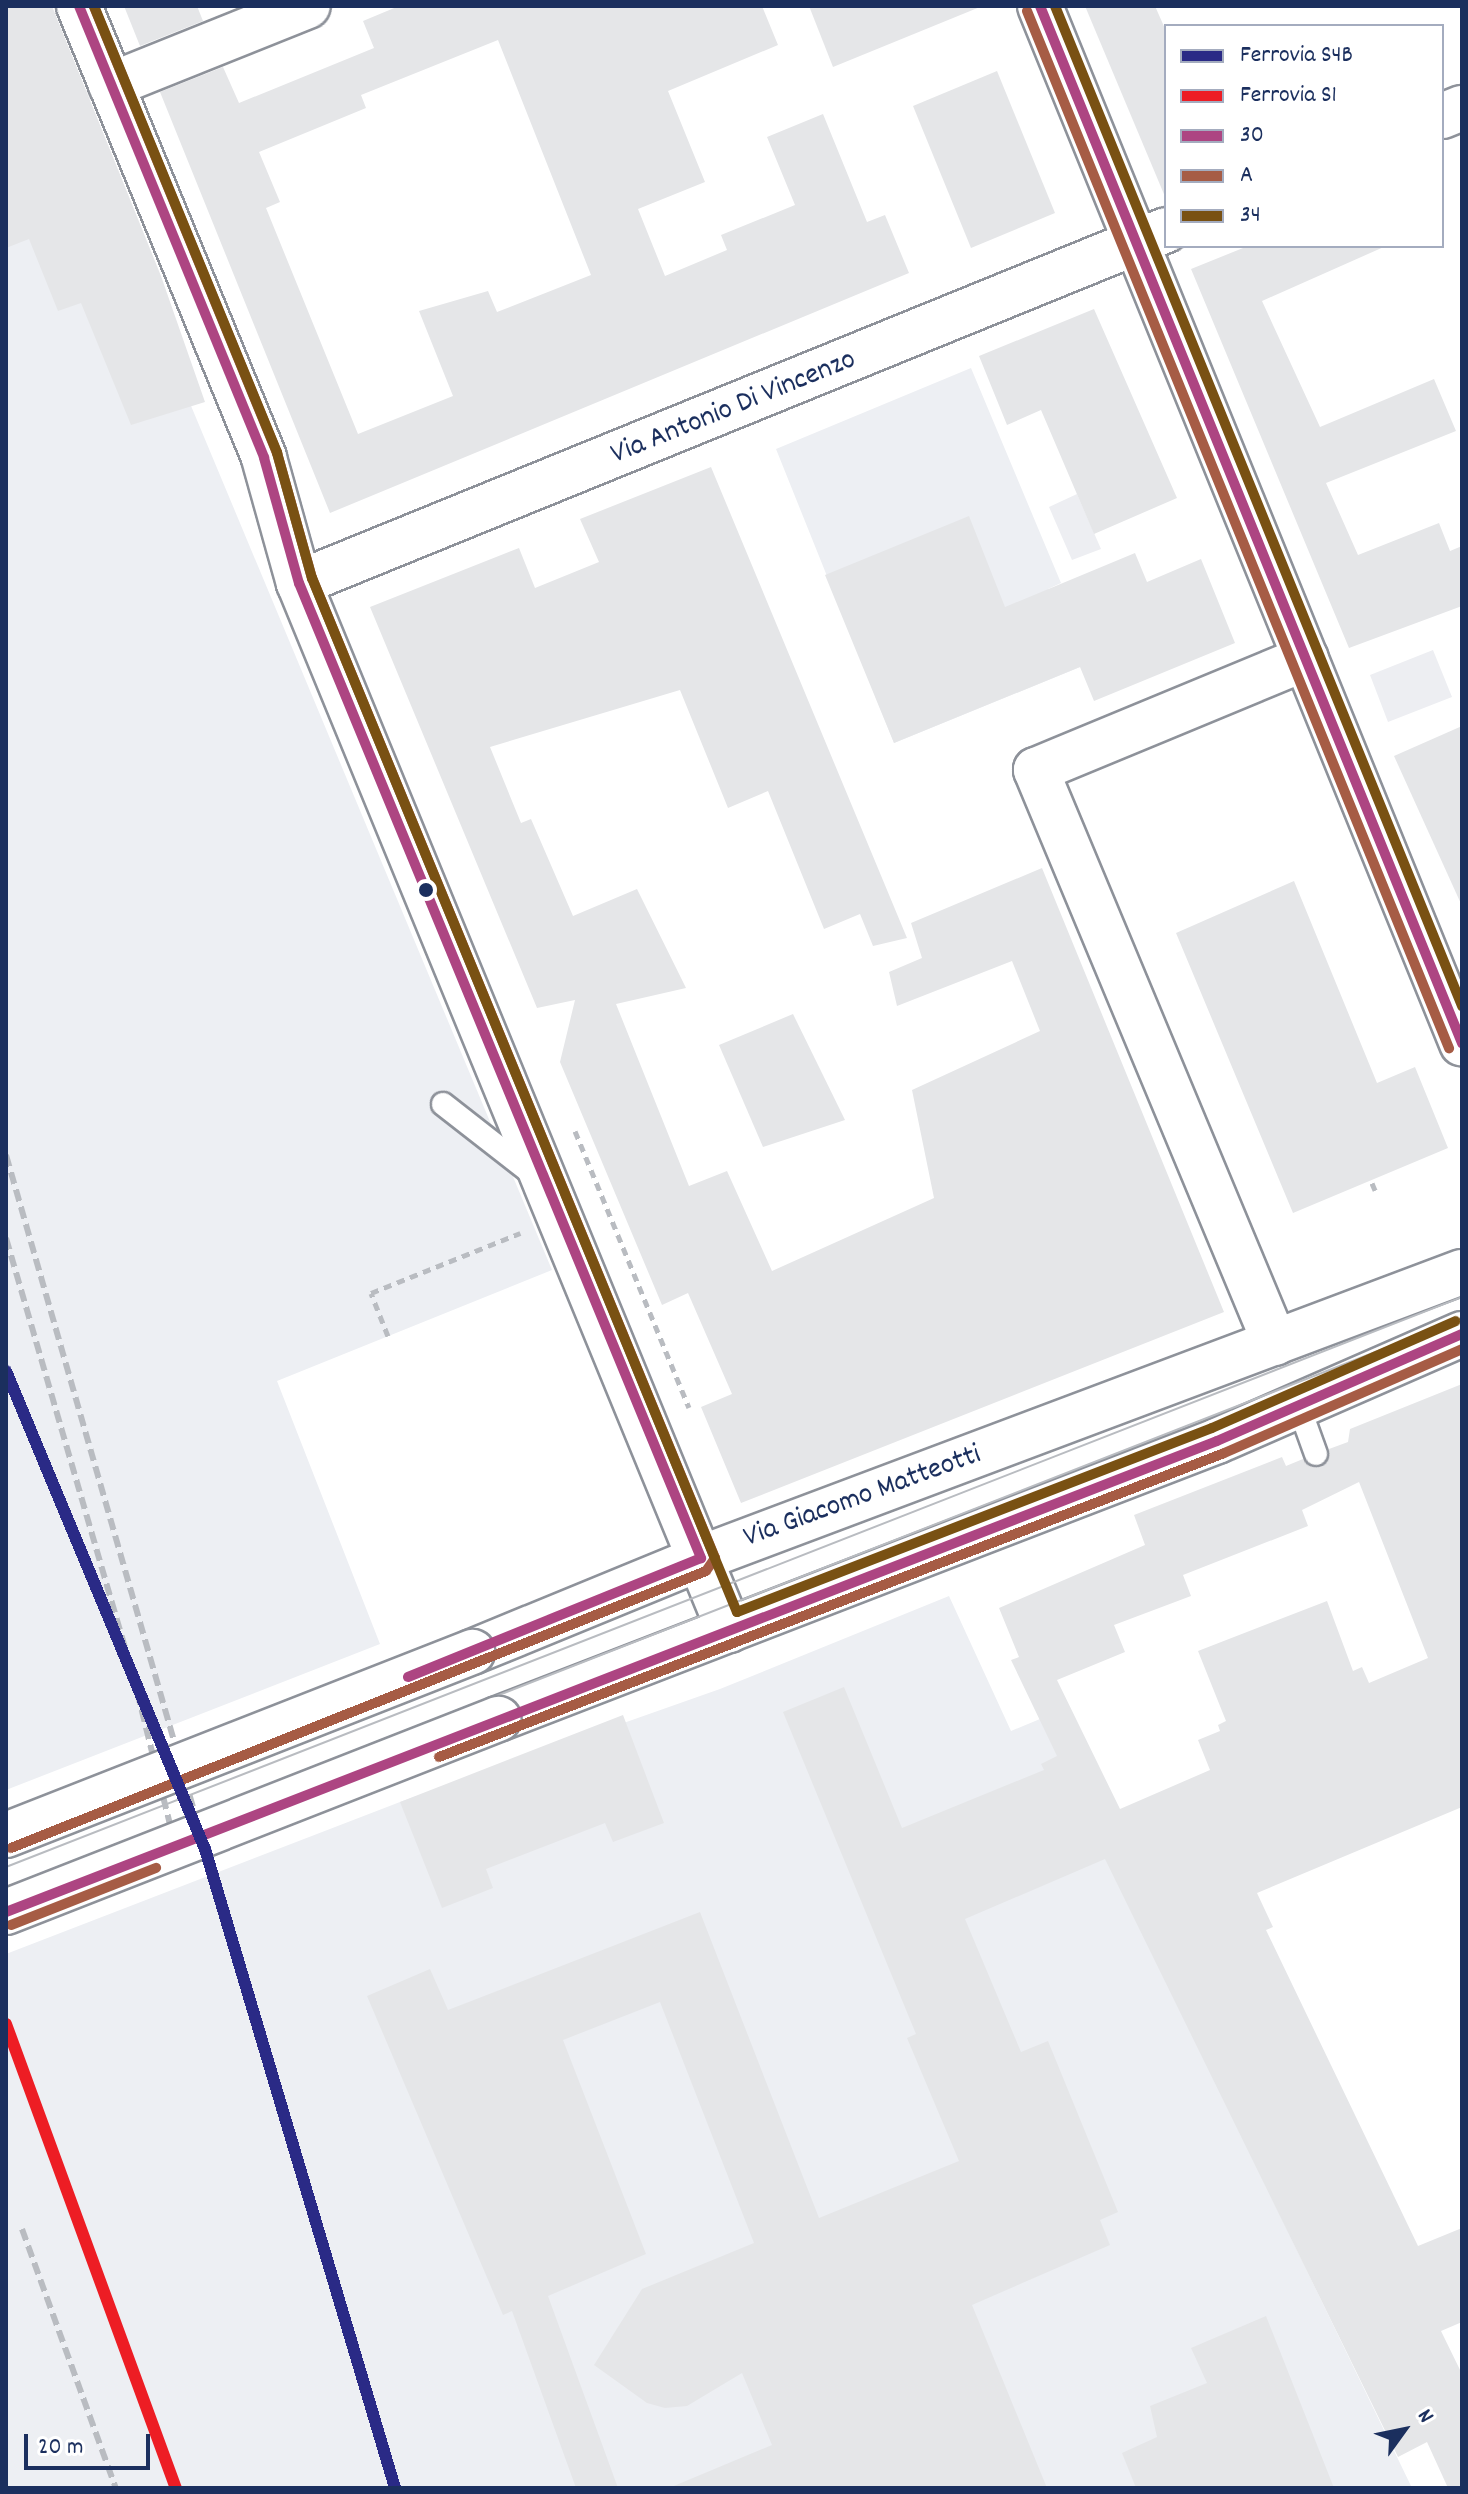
<!DOCTYPE html>
<html>
<head>
<meta charset="utf-8">
<style>
  body { margin:0 }
  #map { position:relative; width:1468px; height:2494px; overflow:hidden; background:#fff; font-family:Dekko,sans-serif }
  div>[style] { position:absolute }
  .built>* { inset:0; background:#edeff3 }
  .green>* { inset:0; background:#edeef2 }
  .building>* { inset:0; background:#e5e6e8 }
  .path>* { height:5px; margin-top:-2.5px; transform-origin:0; background:repeating-linear-gradient(90deg,#b9bcc1 0 8px,transparent 0 14px) }
  .roads { filter:drop-shadow(2px 0 #8e929a) drop-shadow(-2px 0 #8e929a) drop-shadow(0 2px #8e929a) drop-shadow(0 -2px #8e929a) }
  .service>* { height:22px; margin:-11px; padding:0 11px; transform-origin:11px; border-radius:11px; background:#fff }
  .minor>* { height:44px; margin:-22px; padding:0 22px; transform-origin:22px; border-radius:22px; background:#fff }
  .tertiary>* { height:44px; margin:-22px; padding:0 22px; transform-origin:22px; border-radius:22px; background:#fff }
  .secondary>* { height:44px; margin:-22px; padding:0 22px; transform-origin:22px; border-radius:22px; background:#fff }
  .tram>* { height:2px; margin:-1px; padding:0 1px; transform-origin:1px; border-radius:1px; background:#b9bcc1 }
  .rail>* { height:6px; margin-top:-3px; transform-origin:0; background:repeating-linear-gradient(90deg,#b9bcc1 0 12px,transparent 0 18px) }
  .bridges { filter:drop-shadow(2px 0 #8e929a) drop-shadow(-2px 0 #8e929a) drop-shadow(0 2px #8e929a) drop-shadow(0 -2px #8e929a) }
  .secondary-bridge>* { height:44px; margin:-22px; padding:0 22px; transform-origin:22px; border-radius:22px; background:#fff }
  .bus-1>* { height:10px; margin:-5px; padding:0 5px; transform-origin:5px; border-radius:5px; background:#ad4582 }
  .bus-2>* { height:10px; margin:-5px; padding:0 5px; transform-origin:5px; border-radius:5px; background:#a65c45 }
  .bus-3>* { height:10px; margin:-5px; padding:0 5px; transform-origin:5px; border-radius:5px; background:#795113 }
  .rail-1>* { height:12px; margin:-6px; padding:0 6px; transform-origin:6px; border-radius:6px; background:#2a2a86 }
  .rail-2>* { height:12px; margin:-6px; padding:0 6px; transform-origin:6px; border-radius:6px; background:#ed1d24 }
  .dots>* { width:22px; height:22px; translate:-50% -50%; box-sizing:border-box; border:4px solid #fff; border-radius:50% }
  span { translate:-50% -50%; white-space:nowrap; text-align:center; line-height:1.15; -webkit-text-stroke:8px #fff; paint-order:stroke }
  .street-label { font-size:30px; color:#1b2f5e }
  .frame { position:absolute; inset:0; border:8px solid #1b2f5e; pointer-events:none }
  .legend { position:absolute; left:1164px; top:24px; width:280px; height:224px; box-sizing:border-box; background:#fff; border:2px solid #a4acbf; margin:0; padding:10px 14px; list-style:none; font-size:24px; color:#1b2f5e }
  .legend li { display:flex; align-items:center; gap:16px; height:40px }
  .legend b { width:40px; border:2px solid #a4acbf }
  .north { position:absolute; left:1364px; top:2390px; width:80px; height:80px; -webkit-text-stroke:6px #fff; paint-order:stroke; rotate:57deg; font-size:22px; font-weight:700; line-height:32px; text-align:center; color:#1b2f5e }
  .north::after { content:''; display:block; margin:auto; width:28px; height:36px; background:#1b2f5e; clip-path:polygon(50% 0,100% 100%,50% 72%,0 100%) }
  .scale { position:absolute; left:24px; top:2434px; width:126px; height:36px; box-sizing:border-box; border:4px solid #1b2f5e; border-top:0; padding-left:10px; font-size:24px; line-height:28px; white-space:nowrap; color:#1b2f5e; -webkit-text-stroke:6px #fff; paint-order:stroke }
</style>
</head>
<body>
<div id="map">
  <div class="built">
    <div style="clip-path:polygon(6px 6px,24px 6px,552px 1270px,277px 1381px,380px 1644px,6px 1790px)"></div>
    <div style="clip-path:polygon(971px 368px,1061px 583px,1048px 589px,1080px 667px,894px 743px,776px 449px)"></div>
    <div style="clip-path:polygon(949px 1596px,1011px 1731px,1040px 1719px,1412px 2488px,6px 2488px,6px 1954px,400px 1802px,720px 1689px)"></div>
  </div>
  <div class="green">
    <div style="clip-path:polygon(1077px 494px,1101px 549px,1072px 560px,1049px 507px)"></div>
    <div style="clip-path:polygon(1433px 650px,1452px 697px,1388px 722px,1370px 675px)"></div>
  </div>
  <div class="building">
    <div style="clip-path:polygon(6px 6px,52px 6px,161px 276px,205px 402px,131px 425px,81px 303px,58px 311px,29px 239px,6px 248px)"></div>
    <div style="clip-path:polygon(124px 6px,197px 6px,203px 21px,140px 46px)"></div>
    <div style="clip-path:polygon(evenodd,399px 6px,762px 6px,778px 45px,668px 91px,705px 182px,638px 209px,665px 276px,727px 250px,721px 235px,795px 205px,767px 137px,823px 114px,867px 222px,885px 215px,909px 273px,330px 513px,160px 92px,223px 67px,239px 103px,374px 48px,363px 21px,399px 6px,498px 40px,591px 275px,497px 312px,488px 291px,419px 311px,453px 396px,358px 434px,266px 208px,280px 202px,259px 152px,366px 108px,361px 95px,498px 40px)"></div>
    <div style="clip-path:polygon(809px 6px,980px 6px,980px 7px,833px 67px)"></div>
    <div style="clip-path:polygon(1085px 6px,1155px 6px,1166px 31px,1166px 199px)"></div>
    <div style="clip-path:polygon(997px 71px,1055px 213px,971px 248px,913px 106px)"></div>
    <div style="clip-path:polygon(1248px 246px,1386px 246px,1262px 301px,1320px 427px,1434px 379px,1456px 431px,1326px 483px,1358px 555px,1439px 523px,1450px 551px,1462px 546px,1462px 606px,1349px 648px,1191px 269px)"></div>
    <div style="clip-path:polygon(1094px 309px,1177px 498px,1094px 534px,1041px 410px,1007px 425px,979px 356px)"></div>
    <div style="clip-path:polygon(711px 467px,907px 938px,873px 946px,860px 914px,824px 929px,768px 791px,728px 808px,680px 690px,490px 747px,521px 823px,531px 819px,573px 916px,637px 889px,686px 988px,616px 1004px,689px 1186px,727px 1171px,772px 1271px,934px 1198px,912px 1090px,1040px 1031px,1012px 961px,897px 1006px,889px 972px,922px 958px,911px 923px,1042px 868px,1224px 1312px,741px 1503px,701px 1407px,732px 1394px,688px 1293px,662px 1305px,560px 1062px,575px 1000px,537px 1008px,370px 607px,519px 548px,535px 588px,599px 562px,580px 519px)"></div>
    <div style="clip-path:polygon(969px 516px,1005px 607px,1135px 553px,1147px 582px,1201px 559px,1235px 643px,1094px 701px,1080px 667px,894px 743px,825px 575px)"></div>
    <div style="clip-path:polygon(1462px 726px,1462px 906px,1394px 756px)"></div>
    <div style="clip-path:polygon(1294px 881px,1377px 1083px,1415px 1067px,1448px 1148px,1293px 1213px,1176px 933px)"></div>
    <div style="clip-path:polygon(793px 1014px,845px 1120px,763px 1147px,719px 1045px)"></div>
    <div style="clip-path:polygon(evenodd,1462px 1384px,1462px 1807px,1257px 1893px,1273px 1927px,1266px 1930px,1418px 2246px,1462px 2228px,1462px 2322px,1441px 2331px,1462px 2374px,1462px 2488px,1448px 2488px,1427px 2442px,1398px 2457px,1105px 1859px,965px 1919px,1021px 2052px,1048px 2041px,1118px 2212px,1100px 2220px,1110px 2245px,972px 2305px,1047px 2488px,669px 2488px,772px 2445px,742px 2373px,687px 2406px,665px 2408px,647px 2403px,594px 2365px,642px 2289px,754px 2243px,660px 2002px,563px 2040px,646px 2254px,548px 2296px,618px 2488px,576px 2488px,512px 2311px,503px 2315px,367px 1996px,430px 1969px,448px 2010px,700px 1912px,819px 2218px,959px 2161px,907px 2038px,916px 2034px,783px 1712px,844px 1687px,902px 1828px,1044px 1770px,1041px 1764px,1057px 1756px,1011px 1660px,1019px 1657px,999px 1608px,1145px 1545px,1134px 1515px,1282px 1457px,1286px 1466px,1303px 1459px,1321px 1467px,1329px 1449px,1348px 1442px,1350px 1429px,1462px 1384px,1359px 1482px,1428px 1658px,1369px 1683px,1362px 1667px,1353px 1671px,1327px 1601px,1198px 1651px,1226px 1721px,1218px 1725px,1220px 1731px,1198px 1740px,1210px 1770px,1120px 1809px,1057px 1680px,1125px 1652px,1114px 1625px,1191px 1596px,1183px 1575px,1308px 1526px,1302px 1510px,1359px 1482px)"></div>
    <div style="clip-path:polygon(623px 1715px,664px 1823px,613px 1842px,605px 1823px,486px 1869px,493px 1888px,442px 1908px,400px 1802px)"></div>
    <div style="clip-path:polygon(1266px 2316px,1334px 2488px,1136px 2488px,1122px 2453px,1157px 2437px,1150px 2406px,1207px 2383px,1191px 2348px)"></div>
  </div>
  <div class="path">
    <div style="left:575px;top:1131px;width:299px;rotate:67.6deg"></div>
    <div style="left:1372px;top:1183px;width:8px;rotate:67deg"></div>
    <div style="left:388px;top:1336px;width:46px;rotate:-111.6deg"></div>
    <div style="left:371px;top:1293px;width:161px;rotate:-21.9deg"></div>
  </div>
  <div class="roads">
    <div class="service">
      <div style="left:443px;top:1104px;width:115px;rotate:38deg"></div>
      <div style="left:1298px;top:1404px;width:53px;rotate:70.2deg"></div>
    </div>
    <div class="minor">
      <div style="left:1040px;top:6px;width:1120px;rotate:67.86deg"></div>
      <div style="left:111px;top:85px;width:212px;rotate:-21.9deg"></div>
      <div style="left:1442px;top:116px;width:22px;rotate:-22deg"></div>
      <div style="left:299px;top:583px;width:936px;rotate:-22.15deg"></div>
      <div style="left:1275px;top:1343px;width:621px;rotate:-112.64deg"></div>
      <div style="left:1036px;top:770px;width:292px;rotate:-22.5deg"></div>
    </div>
    <div class="tertiary">
      <div style="left:79px;top:6px;width:488px;rotate:67.7deg"></div>
      <div style="left:264px;top:458px;width:130px;rotate:74.4deg"></div>
      <div style="left:299px;top:583px;width:1132px;rotate:67.67deg"></div>
    </div>
    <div class="secondary">
      <div style="left:472px;top:1652px;width:248px;rotate:-22.3deg"></div>
      <div style="left:701px;top:1558px;width:813px;rotate:-20.6deg"></div>
      <div style="left:498px;top:1719px;width:771px;rotate:-21.14deg"></div>
      <div style="left:1217px;top:1441px;width:267px;rotate:-23.6deg"></div>
    </div>
  </div>
  <div class="tram">
    <div style="left:6px;top:1867px;width:1564px;rotate:-21.38deg"></div>
    <div style="left:6px;top:1888px;width:1564px;rotate:-21.38deg"></div>
  </div>
  <div class="rail">
    <div style="left:6px;top:1155px;width:722px;rotate:74deg"></div>
    <div style="left:6px;top:1238px;width:455px;rotate:73.8deg"></div>
    <div style="left:133px;top:1675px;width:179px;rotate:76.1deg"></div>
    <div style="left:22px;top:2229px;width:276px;rotate:70.1deg"></div>
  </div>
  <div class="bridges">
    <div class="secondary-bridge">
      <div style="left:6px;top:1835px;width:501px;rotate:-21.44deg"></div>
      <div style="left:6px;top:1912px;width:529px;rotate:-21.42deg"></div>
    </div>
  </div>
  <div class="bus-1">
    <div style="left:79px;top:6px;width:488px;rotate:67.7deg"></div>
    <div style="left:264px;top:458px;width:130px;rotate:74.4deg"></div>
    <div style="left:299px;top:583px;width:1055px;rotate:67.59deg"></div>
    <div style="left:1040px;top:6px;width:1120px;rotate:67.86deg"></div>
    <div style="left:408px;top:1677px;width:316px;rotate:-22.1deg"></div>
    <div style="left:6px;top:1912px;width:1299px;rotate:-21.25deg"></div>
    <div style="left:1217px;top:1441px;width:267px;rotate:-23.6deg"></div>
  </div>
  <div class="bus-2">
    <div style="left:1027px;top:11px;width:1120px;rotate:67.86deg"></div>
    <div style="left:439px;top:1757px;width:840px;rotate:-21.16deg"></div>
    <div style="left:1222px;top:1454px;width:262px;rotate:-23.6deg"></div>
    <div style="left:11px;top:1848px;width:748px;rotate:-21.73deg"></div>
    <div style="left:706px;top:1571px;width:16px;rotate:-55deg"></div>
    <div style="left:715px;top:1558px;width:1060px;rotate:-112.35deg"></div>
    <div style="left:312px;top:578px;width:130px;rotate:-105.6deg"></div>
    <div style="left:277px;top:453px;width:483px;rotate:-112.3deg"></div>
    <div style="left:11px;top:1925px;width:156px;rotate:-21.5deg"></div>
  </div>
  <div class="bus-3">
    <div style="left:94px;top:6px;width:483px;rotate:67.7deg"></div>
    <div style="left:277px;top:453px;width:130px;rotate:74.4deg"></div>
    <div style="left:312px;top:578px;width:1118px;rotate:67.66deg"></div>
    <div style="left:737px;top:1612px;width:509px;rotate:-21.17deg"></div>
    <div style="left:1212px;top:1428px;width:266px;rotate:-23.7deg"></div>
    <div style="left:1055px;top:6px;width:1080px;rotate:67.85deg"></div>
  </div>
  <div class="rail-1">
    <div style="left:6px;top:1371px;width:518px;rotate:67.4deg"></div>
    <div style="left:205px;top:1849px;width:667px;rotate:73.44deg"></div>
  </div>
  <div class="rail-2">
    <div style="left:6px;top:2024px;width:494px;rotate:69.9deg"></div>
  </div>
  <div class="dots">
    <div style="left:426px;top:890px;background:#1b2f5e"></div>
  </div>
  <div class="street-label">
    <span style="left:734px;top:409px;rotate:-22deg">Via Antonio Di Vincenzo</span>
    <span style="left:863px;top:1498px;rotate:-20deg">Via Giacomo Matteotti</span>
  </div>
  <div class="frame"></div>
  <ul class="legend">
  <li><b style="height:10px;background:#2a2a86"></b>Ferrovia S4B</li>
  <li><b style="height:10px;background:#ed1d24"></b>Ferrovia S1</li>
  <li><b style="height:10px;background:#ad4582"></b>30</li>
  <li><b style="height:10px;background:#a65c45"></b>A</li>
  <li><b style="height:10px;background:#795113"></b>34</li>
  </ul>
  <div class="north">N</div>
  <div class="scale">20 m</div>
</div>
</body>
</html>
